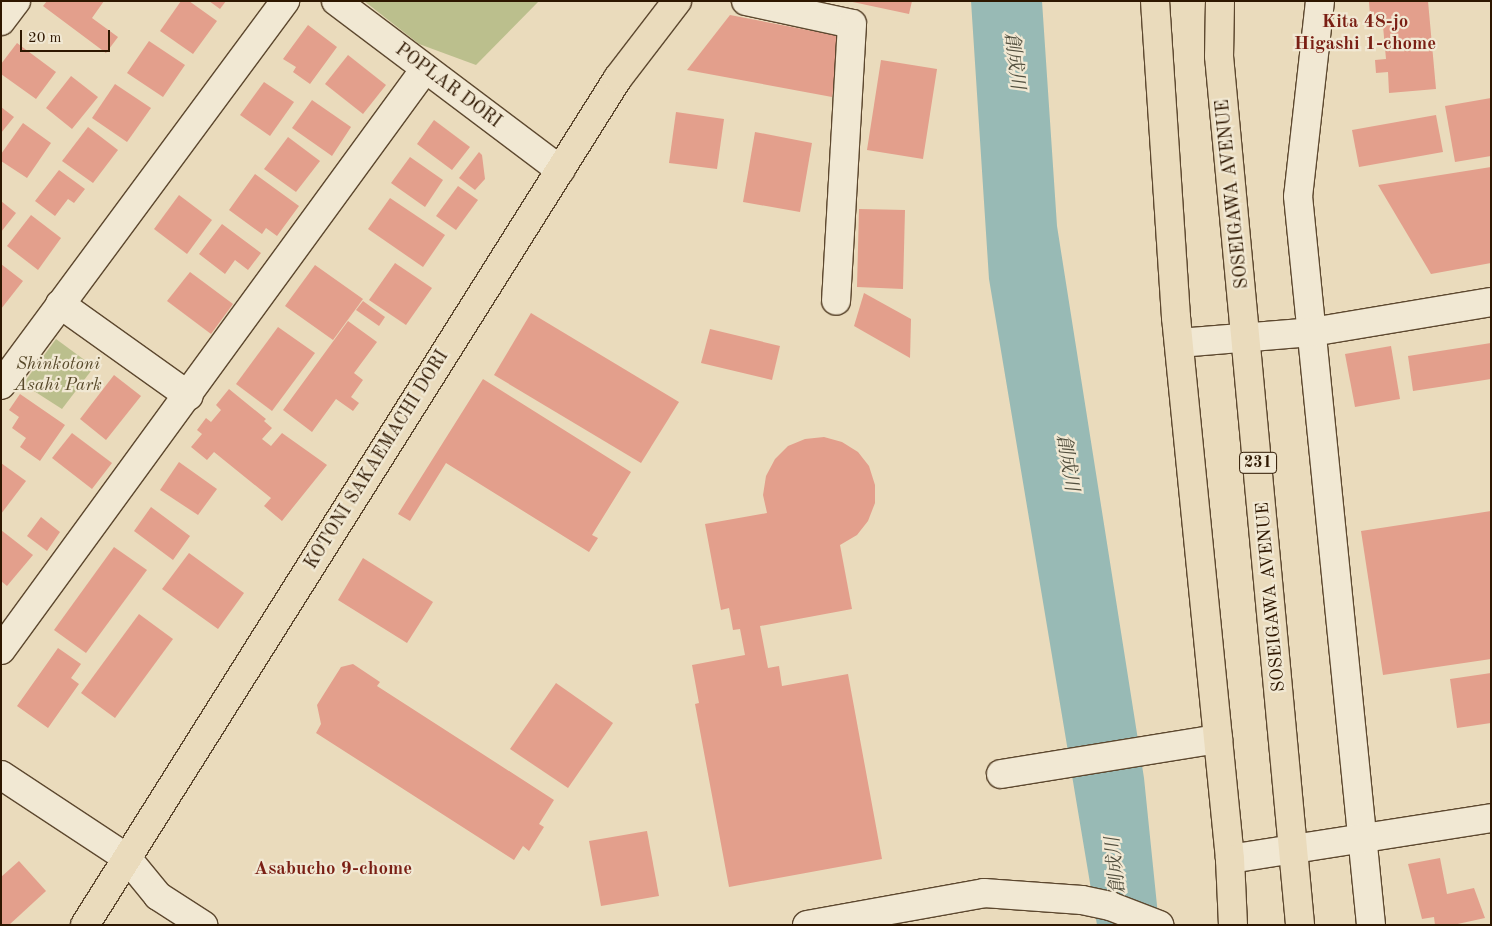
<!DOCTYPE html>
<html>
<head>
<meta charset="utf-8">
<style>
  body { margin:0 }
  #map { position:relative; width:1492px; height:926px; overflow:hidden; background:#eadbbc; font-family:"Old Standard TT","Noto Serif JP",serif }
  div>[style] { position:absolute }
  .green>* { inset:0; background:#bbbf8d }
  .water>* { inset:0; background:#98bab5 }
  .building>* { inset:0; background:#e39f8c }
  .roads { filter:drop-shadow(1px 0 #5d482f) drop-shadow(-1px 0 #5d482f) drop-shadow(0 1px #5d482f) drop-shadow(0 -1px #5d482f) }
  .minor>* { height:28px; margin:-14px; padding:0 14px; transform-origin:14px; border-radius:14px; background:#f1e8d3 }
  .major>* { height:28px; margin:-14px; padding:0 14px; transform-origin:14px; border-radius:14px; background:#eadbbc }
  .highway>* { height:28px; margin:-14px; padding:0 14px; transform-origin:14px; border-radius:14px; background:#eadbbc }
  span { translate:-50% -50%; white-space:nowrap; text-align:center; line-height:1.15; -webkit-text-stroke:4.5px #f1e8d3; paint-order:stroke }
  .shield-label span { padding:1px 4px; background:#f1e8d3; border:1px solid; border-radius:4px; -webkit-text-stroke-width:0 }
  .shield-label { font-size:16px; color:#2e1700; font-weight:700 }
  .street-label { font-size:18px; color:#2e1700 }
  .park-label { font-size:18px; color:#58492a; font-style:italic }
  .neighbourhood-label { font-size:19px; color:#7a1f14; font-weight:700 }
  .water-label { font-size:19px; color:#53503f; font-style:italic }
  .frame { position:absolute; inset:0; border:2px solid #2e1700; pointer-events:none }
  .scale { position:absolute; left:20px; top:30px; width:90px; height:22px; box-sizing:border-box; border:2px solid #2e1700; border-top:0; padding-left:6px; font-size:15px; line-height:18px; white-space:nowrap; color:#2e1700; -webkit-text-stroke:4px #f1e8d3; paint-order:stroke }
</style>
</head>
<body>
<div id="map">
  <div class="green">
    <div style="clip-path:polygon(364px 1px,539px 1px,476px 65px,419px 44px)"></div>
    <div style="clip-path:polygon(56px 339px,94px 367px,62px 409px,23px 384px)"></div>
  </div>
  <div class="water">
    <div style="clip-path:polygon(971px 1px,1042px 1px,1057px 226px,1144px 778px,1159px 925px,1097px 925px,989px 279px)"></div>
  </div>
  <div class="building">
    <div style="clip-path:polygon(47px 1px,104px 1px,92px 18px,118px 37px,106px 53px,43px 6px)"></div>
    <div style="clip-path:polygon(181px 1px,189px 1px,217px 21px,193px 54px,160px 31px)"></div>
    <div style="clip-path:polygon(209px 1px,226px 1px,220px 9px)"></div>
    <div style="clip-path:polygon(848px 1px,912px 1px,909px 14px)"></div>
    <div style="clip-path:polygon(1428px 1px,1436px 89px,1389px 93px,1388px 72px,1376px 73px,1375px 60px,1386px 59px,1382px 15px,1370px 16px,1369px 2px)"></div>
    <div style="clip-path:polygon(730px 15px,844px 37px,832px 97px,687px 70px)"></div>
    <div style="clip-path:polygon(308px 25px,337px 47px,310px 84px,293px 72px,296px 67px,283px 59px)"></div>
    <div style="clip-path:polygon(149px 41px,185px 65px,163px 97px,127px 73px)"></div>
    <div style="clip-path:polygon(17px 43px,56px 72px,36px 99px,1px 74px,1px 64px)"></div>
    <div style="clip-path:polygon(348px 55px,386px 85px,363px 114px,325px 84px)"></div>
    <div style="clip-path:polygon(881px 60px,937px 69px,923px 159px,867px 150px)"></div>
    <div style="clip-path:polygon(71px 76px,98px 97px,72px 129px,46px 108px)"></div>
    <div style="clip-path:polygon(264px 82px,294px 102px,270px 136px,240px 115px)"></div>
    <div style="clip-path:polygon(115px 84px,151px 108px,127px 142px,92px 118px)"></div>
    <div style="clip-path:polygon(1491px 98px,1491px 156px,1455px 162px,1445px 106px)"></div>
    <div style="clip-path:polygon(312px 100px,351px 127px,332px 156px,292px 128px)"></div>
    <div style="clip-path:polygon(1px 107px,14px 117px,1px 133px)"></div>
    <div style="clip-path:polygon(676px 112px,724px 119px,717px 169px,669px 163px)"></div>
    <div style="clip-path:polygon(1436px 115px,1443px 152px,1359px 167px,1352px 130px)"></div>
    <div style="clip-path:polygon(434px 120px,470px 147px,452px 170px,417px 144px)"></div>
    <div style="clip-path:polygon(23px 123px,51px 143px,27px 178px,1px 161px,1px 154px)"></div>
    <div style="clip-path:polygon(88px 127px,118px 150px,93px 183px,62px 161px)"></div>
    <div style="clip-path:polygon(755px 132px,812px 143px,800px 212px,743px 202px)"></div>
    <div style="clip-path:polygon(288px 137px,320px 161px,296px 192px,264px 169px)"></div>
    <div style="clip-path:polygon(479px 152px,482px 155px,485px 179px,475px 190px,459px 178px)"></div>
    <div style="clip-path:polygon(410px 157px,443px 180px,425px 207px,391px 183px)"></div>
    <div style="clip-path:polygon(1491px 167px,1491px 263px,1431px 274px,1378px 185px)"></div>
    <div style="clip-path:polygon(59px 170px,85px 189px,74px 203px,68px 199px,55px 216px,35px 201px)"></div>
    <div style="clip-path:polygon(255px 174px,299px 206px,277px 236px,266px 228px,262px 234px,229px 210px)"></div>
    <div style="clip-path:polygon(458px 186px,478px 200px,456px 230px,436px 216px)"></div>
    <div style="clip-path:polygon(179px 195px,212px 220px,187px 254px,154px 229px)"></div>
    <div style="clip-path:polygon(390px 198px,445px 235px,423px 267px,368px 229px)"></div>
    <div style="clip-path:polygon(1px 201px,16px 213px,1px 232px)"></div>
    <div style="clip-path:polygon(859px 209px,905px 210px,903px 289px,857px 287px)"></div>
    <div style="clip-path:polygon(31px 215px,61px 238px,38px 270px,7px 246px)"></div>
    <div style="clip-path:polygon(222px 224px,261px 253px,248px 270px,235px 260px,225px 274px,199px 254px)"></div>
    <div style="clip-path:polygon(395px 263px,432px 288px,406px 325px,369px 300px)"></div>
    <div style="clip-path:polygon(1px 264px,23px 281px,1px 309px)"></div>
    <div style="clip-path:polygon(315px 265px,363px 299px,333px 340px,285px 306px)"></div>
    <div style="clip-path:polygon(190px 272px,233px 304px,211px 334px,167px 301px)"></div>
    <div style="clip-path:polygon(864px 293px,911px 319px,910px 358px,854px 326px)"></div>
    <div style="clip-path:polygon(363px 301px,385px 317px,379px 326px,356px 310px)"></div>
    <div style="clip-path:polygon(531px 313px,679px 402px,641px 463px,494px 375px)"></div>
    <div style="clip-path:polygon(348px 321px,377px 342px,354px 373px,363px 380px,351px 397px,359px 403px,353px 411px,336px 399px,312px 432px,283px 410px)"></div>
    <div style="clip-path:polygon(278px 327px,315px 353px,272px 411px,236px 384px)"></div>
    <div style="clip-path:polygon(710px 329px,780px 346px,772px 380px,701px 363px)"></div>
    <div style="clip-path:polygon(1491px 343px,1491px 379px,1413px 391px,1408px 356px)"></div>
    <div style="clip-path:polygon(1391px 346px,1400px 399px,1355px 407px,1345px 354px)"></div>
    <div style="clip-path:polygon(114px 375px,141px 396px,106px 440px,80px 419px)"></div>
    <div style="clip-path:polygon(483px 379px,631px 472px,592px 535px,598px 538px,589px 552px,446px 463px,410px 521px,398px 514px)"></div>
    <div style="clip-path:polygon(229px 389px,266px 419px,264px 421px,272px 428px,262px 439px,271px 446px,282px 433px,327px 465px,282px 521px,264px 506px,271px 498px,214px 452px,207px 460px,191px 447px,202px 434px,197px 430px,206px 418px,211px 422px,221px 410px,216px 405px)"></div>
    <div style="clip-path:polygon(20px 394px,65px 425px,40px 461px,20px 447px,26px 438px,12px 428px,19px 417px,9px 410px)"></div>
    <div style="clip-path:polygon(72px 433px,112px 463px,92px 489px,52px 458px)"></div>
    <div style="clip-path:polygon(824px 437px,842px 442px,858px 452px,869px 466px,875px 485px,875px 503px,868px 521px,857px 535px,840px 545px,852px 609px,760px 626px,768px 668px,779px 666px,782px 686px,848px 674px,882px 859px,729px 887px,695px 704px,699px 703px,692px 665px,745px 655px,740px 629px,733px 630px,729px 608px,721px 610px,705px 524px,767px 513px,763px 495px,766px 476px,775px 459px,788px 446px,805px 439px)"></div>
    <div style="clip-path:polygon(179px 462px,217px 489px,198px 515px,160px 490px)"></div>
    <div style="clip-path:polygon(1px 463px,26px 481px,1px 514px)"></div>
    <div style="clip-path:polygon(151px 507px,190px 536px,173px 560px,134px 531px)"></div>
    <div style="clip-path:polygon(1491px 511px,1491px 659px,1383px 675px,1361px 531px)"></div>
    <div style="clip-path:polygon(41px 517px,60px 532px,47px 551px,27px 536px)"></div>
    <div style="clip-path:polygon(1px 530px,33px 555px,7px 586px,1px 581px)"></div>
    <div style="clip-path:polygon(114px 547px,147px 570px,86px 653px,54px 630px)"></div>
    <div style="clip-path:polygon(189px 553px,244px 593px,218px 629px,162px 589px)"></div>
    <div style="clip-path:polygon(363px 558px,433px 602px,407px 643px,338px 600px)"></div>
    <div style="clip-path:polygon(139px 614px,173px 639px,115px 718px,81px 693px)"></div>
    <div style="clip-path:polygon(58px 648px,81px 664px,71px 678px,79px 684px,48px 728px,17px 706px)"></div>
    <div style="clip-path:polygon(353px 664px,380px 682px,377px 686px,554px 800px,539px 824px,544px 827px,529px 851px,523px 846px,514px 860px,316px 733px,321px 724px,317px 705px,341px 667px)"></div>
    <div style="clip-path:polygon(1491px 673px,1491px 723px,1457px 728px,1450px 679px)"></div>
    <div style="clip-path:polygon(556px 683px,613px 723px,568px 788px,510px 749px)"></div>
    <div style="clip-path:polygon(647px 831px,659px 896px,601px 906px,589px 841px)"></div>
    <div style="clip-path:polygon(1440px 858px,1447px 894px,1474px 888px,1485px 918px,1453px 925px,1435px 925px,1434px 917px,1422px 919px,1408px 864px)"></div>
    <div style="clip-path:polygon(19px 861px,46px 891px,9px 925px,1px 925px,1px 877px)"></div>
  </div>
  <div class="roads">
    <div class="minor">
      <div style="left:336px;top:1px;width:281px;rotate:37deg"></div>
      <div style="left:746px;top:1px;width:108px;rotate:12.2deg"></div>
      <div style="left:852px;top:24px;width:277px;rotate:93.3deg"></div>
      <div style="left:1320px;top:1px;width:196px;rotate:96.4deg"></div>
      <div style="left:1298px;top:196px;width:733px;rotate:84.28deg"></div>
      <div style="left:1px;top:21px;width:25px;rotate:-53deg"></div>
      <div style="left:60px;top:304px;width:158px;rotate:35.5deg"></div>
      <div style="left:1179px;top:343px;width:133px;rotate:-4.7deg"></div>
      <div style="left:1312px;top:332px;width:181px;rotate:-9.5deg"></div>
      <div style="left:1px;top:385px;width:478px;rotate:-53.5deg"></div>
      <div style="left:1px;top:650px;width:719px;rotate:-53.88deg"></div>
      <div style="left:1001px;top:774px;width:220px;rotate:-9.2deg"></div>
      <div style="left:1px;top:775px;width:151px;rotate:33.4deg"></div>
      <div style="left:127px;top:858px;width:49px;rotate:50.8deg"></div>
      <div style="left:158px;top:896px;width:54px;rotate:32.8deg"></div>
      <div style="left:1230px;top:859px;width:264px;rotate:-8.9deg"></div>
      <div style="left:807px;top:925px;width:180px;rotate:-10.2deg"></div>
      <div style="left:984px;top:893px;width:98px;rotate:4.1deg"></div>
      <div style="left:1082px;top:900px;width:29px;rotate:12deg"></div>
      <div style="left:1110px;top:906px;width:53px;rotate:21.2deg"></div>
    </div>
    <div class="major">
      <div style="left:85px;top:925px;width:1001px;rotate:-57.82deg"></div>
      <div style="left:618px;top:78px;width:97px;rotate:-52.5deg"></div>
    </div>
    <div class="highway">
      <div style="left:1155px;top:1px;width:317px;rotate:86.2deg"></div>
      <div style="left:1176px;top:317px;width:545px;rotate:84.31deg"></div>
      <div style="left:1230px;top:859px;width:66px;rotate:87.4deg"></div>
      <div style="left:1220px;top:1px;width:55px;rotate:91deg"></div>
      <div style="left:1219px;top:56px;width:873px;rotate:84.67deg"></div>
    </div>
  </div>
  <div class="shield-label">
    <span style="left:1258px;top:463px">231</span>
  </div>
  <div class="street-label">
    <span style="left:448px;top:86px;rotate:37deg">POPLAR DORI</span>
    <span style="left:1233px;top:194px;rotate:-96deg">SOSEIGAWA AVENUE</span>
    <span style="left:377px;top:460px;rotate:-58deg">KOTONI SAKAEMACHI DORI</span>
    <span style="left:1271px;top:597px;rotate:-95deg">SOSEIGAWA AVENUE</span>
  </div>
  <div class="park-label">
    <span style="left:58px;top:375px">Shinkotoni<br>Asahi Park</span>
  </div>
  <div class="neighbourhood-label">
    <span style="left:1365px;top:34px">Kita 48-jo<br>Higashi 1-chome</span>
    <span style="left:333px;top:870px">Asabucho 9-chome</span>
  </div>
  <div class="water-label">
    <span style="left:1013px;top:61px;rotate:83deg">創成川</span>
    <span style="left:1066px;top:463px;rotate:81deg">創成川</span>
    <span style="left:1117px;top:865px;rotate:-96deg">創成川</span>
  </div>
  <div class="frame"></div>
  <div class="scale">20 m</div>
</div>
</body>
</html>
